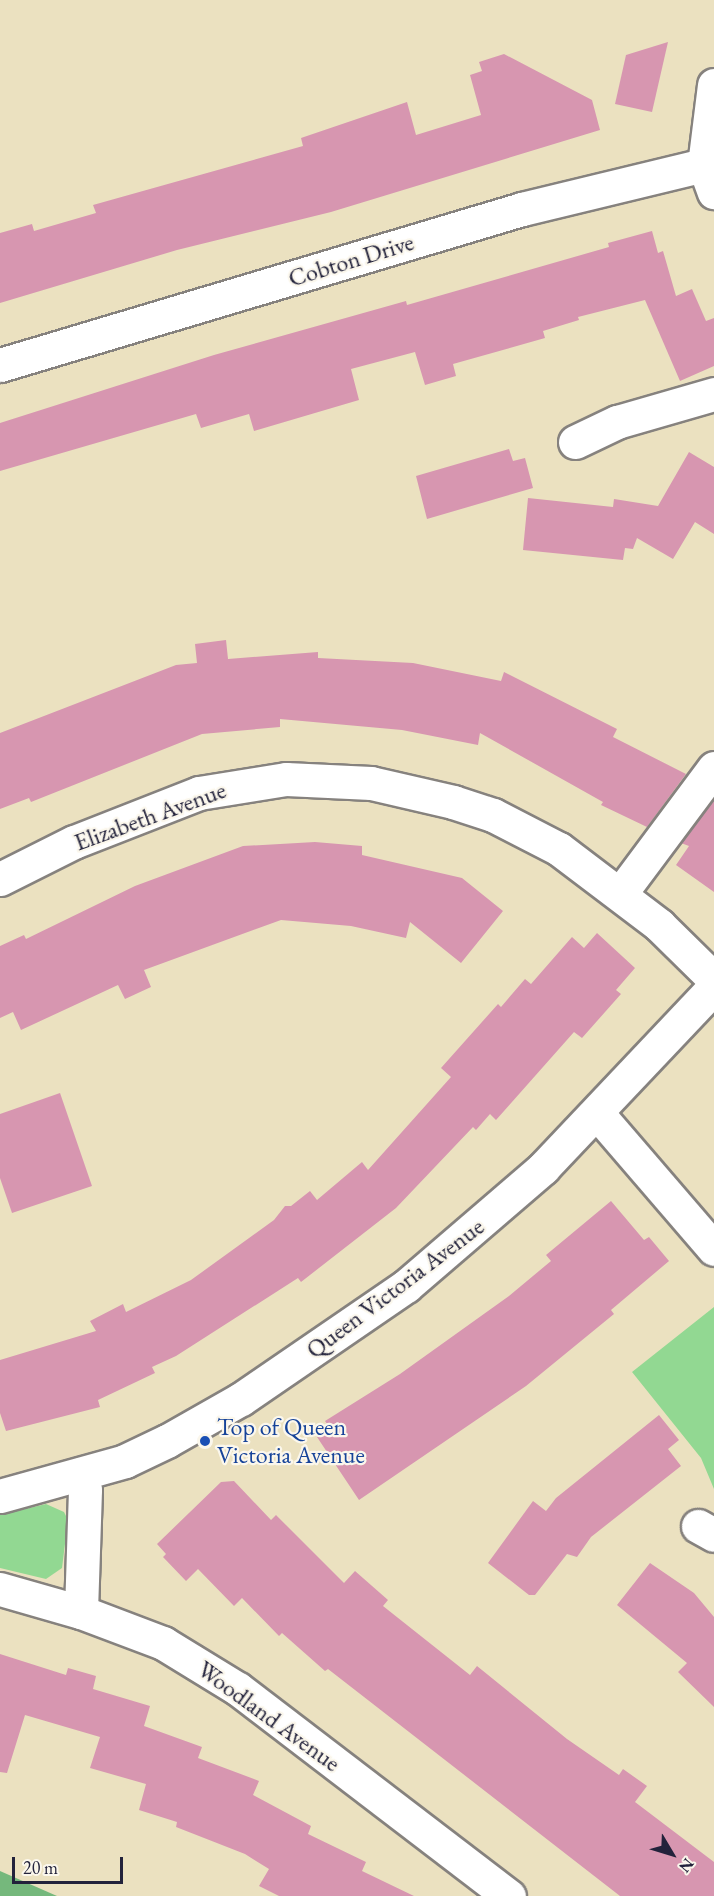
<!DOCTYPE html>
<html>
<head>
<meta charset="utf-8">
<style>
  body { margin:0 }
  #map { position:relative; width:714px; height:1896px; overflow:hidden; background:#ebe1c0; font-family:"EB Garamond",serif }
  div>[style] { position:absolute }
  .green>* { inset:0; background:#92d892 }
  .forest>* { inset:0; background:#75b87c }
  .building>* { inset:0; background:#d796b0 }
  .roads { filter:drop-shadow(2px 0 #86827e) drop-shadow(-2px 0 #86827e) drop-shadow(0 2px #86827e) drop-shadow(0 -2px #86827e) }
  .minor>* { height:33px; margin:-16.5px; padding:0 16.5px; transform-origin:16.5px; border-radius:16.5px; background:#fff }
  .dots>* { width:16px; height:16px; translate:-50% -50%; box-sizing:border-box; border:3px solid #fbf7ec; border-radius:50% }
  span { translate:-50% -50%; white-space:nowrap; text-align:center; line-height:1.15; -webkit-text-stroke:4.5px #fbf7ec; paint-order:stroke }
  .street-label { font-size:24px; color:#22223b }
  .transit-label { font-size:24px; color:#164399 }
  .left { translate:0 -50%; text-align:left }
  .north { position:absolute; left:642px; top:1824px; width:60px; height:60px; -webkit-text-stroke:4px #fbf7ec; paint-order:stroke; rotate:128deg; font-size:16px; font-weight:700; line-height:24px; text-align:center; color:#22223b }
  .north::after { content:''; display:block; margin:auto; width:21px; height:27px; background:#22223b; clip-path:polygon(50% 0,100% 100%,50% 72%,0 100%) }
  .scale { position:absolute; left:12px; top:1857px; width:111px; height:27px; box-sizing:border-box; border:3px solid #22223b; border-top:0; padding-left:8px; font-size:18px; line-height:21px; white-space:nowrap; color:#22223b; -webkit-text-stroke:4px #fbf7ec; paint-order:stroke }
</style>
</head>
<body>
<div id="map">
  <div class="green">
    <div style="clip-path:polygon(714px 1307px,714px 1489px,701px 1458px,632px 1372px)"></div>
    <div style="clip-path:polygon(46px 1504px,64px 1512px,68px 1520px,62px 1568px,46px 1579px,0 1568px,0 1515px)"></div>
  </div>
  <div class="forest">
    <div style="clip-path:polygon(0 1871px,57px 1896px,0 1896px)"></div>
  </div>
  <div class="building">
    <div style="clip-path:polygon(668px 42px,652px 112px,615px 104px,626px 55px)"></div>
    <div style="clip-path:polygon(504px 54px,592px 100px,600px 130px,331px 212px,177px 250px,0 303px,0 233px,32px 224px,34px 231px,96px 213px,93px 205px,303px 146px,301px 138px,407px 102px,416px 135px,481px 115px,470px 75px,482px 71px,479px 62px)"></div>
    <div style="clip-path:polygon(652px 231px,658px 253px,663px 251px,676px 296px,692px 289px,706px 321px,714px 318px,714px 366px,680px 381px,645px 300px,578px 317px,579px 320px,543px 331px,545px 338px,453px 364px,456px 376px,425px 385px,415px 352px,351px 369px,359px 400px,254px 431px,249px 414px,201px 428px,196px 414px,0 471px,0 423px,214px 355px,406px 301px,407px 305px,609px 247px,608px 243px)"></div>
    <div style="clip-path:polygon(509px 449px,513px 461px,525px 458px,533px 488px,427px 519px,416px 476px)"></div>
    <div style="clip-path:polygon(689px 452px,714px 467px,714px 534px,695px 522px,673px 559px,637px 538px,633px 549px,625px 548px,623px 560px,523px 550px,528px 498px,613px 507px,614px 499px,658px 506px)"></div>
    <div style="clip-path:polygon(226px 640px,228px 659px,318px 652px,318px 658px,413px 663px,501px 681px,504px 672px,617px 729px,613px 737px,686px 774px,647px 827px,601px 805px,603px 802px,480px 733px,478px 745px,402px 730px,280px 719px,280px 727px,202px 734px,31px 802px,29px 798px,0 809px,0 733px,176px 665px,197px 663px,195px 644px)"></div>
    <div style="clip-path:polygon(714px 799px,714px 892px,676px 865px,689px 846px,681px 843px)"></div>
    <div style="clip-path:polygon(315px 842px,362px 846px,362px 855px,462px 878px,503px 911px,461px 963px,410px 922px,406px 938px,351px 926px,281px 920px,144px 970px,151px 987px,125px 999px,118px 985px,21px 1030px,13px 1012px,0 1018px,0 946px,24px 935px,26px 939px,135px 886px,243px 846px)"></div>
    <div style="clip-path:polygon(597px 933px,635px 968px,616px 990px,621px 994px,582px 1038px,574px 1032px,496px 1120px,490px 1114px,476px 1130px,473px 1127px,396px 1208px,301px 1282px,298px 1278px,176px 1356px,152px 1367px,155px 1373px,98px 1400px,100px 1407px,6px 1431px,0 1413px,0 1360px,96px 1331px,90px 1321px,123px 1304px,126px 1312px,191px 1280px,274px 1220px,285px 1206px,291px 1206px,310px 1191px,317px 1200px,362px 1162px,368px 1170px,451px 1077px,441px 1068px,498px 1004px,501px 1007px,525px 979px,531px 984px,572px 937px,584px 948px)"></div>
    <div style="clip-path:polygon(60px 1093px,92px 1186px,12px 1213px,0 1178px,0 1114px)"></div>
    <div style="clip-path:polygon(611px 1201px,644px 1240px,649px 1237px,669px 1261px,611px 1310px,614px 1314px,526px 1386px,359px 1500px,317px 1437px,330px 1428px,325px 1421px,400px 1374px,509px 1296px,551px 1261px,546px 1255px)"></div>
    <div style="clip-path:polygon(659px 1415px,679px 1440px,668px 1449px,681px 1466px,591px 1537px,577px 1557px,567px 1554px,535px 1595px,529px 1595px,488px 1563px,533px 1501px,546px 1511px,556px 1498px)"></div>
    <div style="clip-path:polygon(234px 1481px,271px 1520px,276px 1515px,344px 1583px,355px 1571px,388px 1600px,383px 1606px,470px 1675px,477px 1666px,567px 1739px,619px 1775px,623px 1769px,647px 1786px,635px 1802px,714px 1862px,714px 1896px,620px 1896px,328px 1669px,325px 1671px,282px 1633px,279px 1636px,242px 1598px,234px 1606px,198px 1569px,186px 1581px,163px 1557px,166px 1554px,157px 1544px,221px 1482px)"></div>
    <div style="clip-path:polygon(650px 1563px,694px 1593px,714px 1617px,714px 1707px,678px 1672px,687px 1663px,617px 1605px)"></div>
    <div style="clip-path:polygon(0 1654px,66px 1675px,68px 1668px,96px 1676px,93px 1689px,150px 1706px,144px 1726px,202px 1747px,198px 1758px,259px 1781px,253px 1795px,311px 1826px,308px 1834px,366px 1862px,362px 1871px,414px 1896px,279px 1896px,259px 1886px,269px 1869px,245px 1854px,176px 1827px,177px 1822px,139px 1810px,146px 1784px,90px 1768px,100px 1737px,25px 1715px,7px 1773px,0 1772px)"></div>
  </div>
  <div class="roads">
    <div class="minor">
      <div style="left:714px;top:85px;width:81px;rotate:97.1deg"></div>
      <div style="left:704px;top:165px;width:29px;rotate:70deg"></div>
      <div style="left:0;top:365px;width:545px;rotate:-16.64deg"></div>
      <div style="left:522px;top:209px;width:187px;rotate:-13.6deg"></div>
      <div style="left:575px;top:442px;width:47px;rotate:-25.5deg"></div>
      <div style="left:617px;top:422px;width:101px;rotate:-16.1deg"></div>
      <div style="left:0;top:879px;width:83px;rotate:-26.6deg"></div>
      <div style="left:74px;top:842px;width:134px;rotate:-21.4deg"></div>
      <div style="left:199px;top:793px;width:88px;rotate:-9.1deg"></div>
      <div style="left:286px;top:779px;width:85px;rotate:2.7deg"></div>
      <div style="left:371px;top:783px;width:84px;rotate:13deg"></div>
      <div style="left:453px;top:802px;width:42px;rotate:18deg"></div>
      <div style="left:493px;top:815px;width:74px;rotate:27.3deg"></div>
      <div style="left:559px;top:849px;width:126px;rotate:37.2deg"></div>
      <div style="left:659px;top:925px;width:77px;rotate:44.5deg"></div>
      <div style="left:620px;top:894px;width:157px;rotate:-53.3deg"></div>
      <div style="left:597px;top:1113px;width:179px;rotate:49.3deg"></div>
      <div style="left:81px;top:1474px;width:16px;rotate:76deg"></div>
      <div style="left:85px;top:1490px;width:122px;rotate:91.9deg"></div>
      <div style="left:0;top:1496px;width:130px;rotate:-15.6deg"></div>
      <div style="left:125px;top:1461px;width:47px;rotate:-25.5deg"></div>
      <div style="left:167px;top:1441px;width:85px;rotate:-29.6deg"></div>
      <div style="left:241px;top:1399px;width:200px;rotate:-34.4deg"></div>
      <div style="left:406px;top:1286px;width:181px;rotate:-40.7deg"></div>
      <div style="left:543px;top:1168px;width:249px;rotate:-46.6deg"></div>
      <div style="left:698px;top:1526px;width:18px;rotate:29deg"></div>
      <div style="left:0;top:1589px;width:84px;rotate:15.9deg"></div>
      <div style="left:81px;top:1612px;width:88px;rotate:20.7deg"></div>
      <div style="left:163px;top:1643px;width:88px;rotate:31.5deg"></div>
      <div style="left:238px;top:1689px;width:341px;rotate:37.4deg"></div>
    </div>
  </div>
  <div class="dots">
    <div style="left:205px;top:1441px;background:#1a4fb4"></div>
  </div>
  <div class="street-label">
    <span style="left:351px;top:260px;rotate:-17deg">Cobton Drive</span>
    <span style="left:150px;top:816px;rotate:-20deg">Elizabeth Avenue</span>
    <span style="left:395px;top:1288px;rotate:-37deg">Queen Victoria Avenue</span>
    <span style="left:269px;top:1716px;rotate:36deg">Woodland Avenue</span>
  </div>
  <div class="transit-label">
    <span class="left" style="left:217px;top:1441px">Top of Queen<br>Victoria Avenue</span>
  </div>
  <div class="north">N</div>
  <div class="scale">20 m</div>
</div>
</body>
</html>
